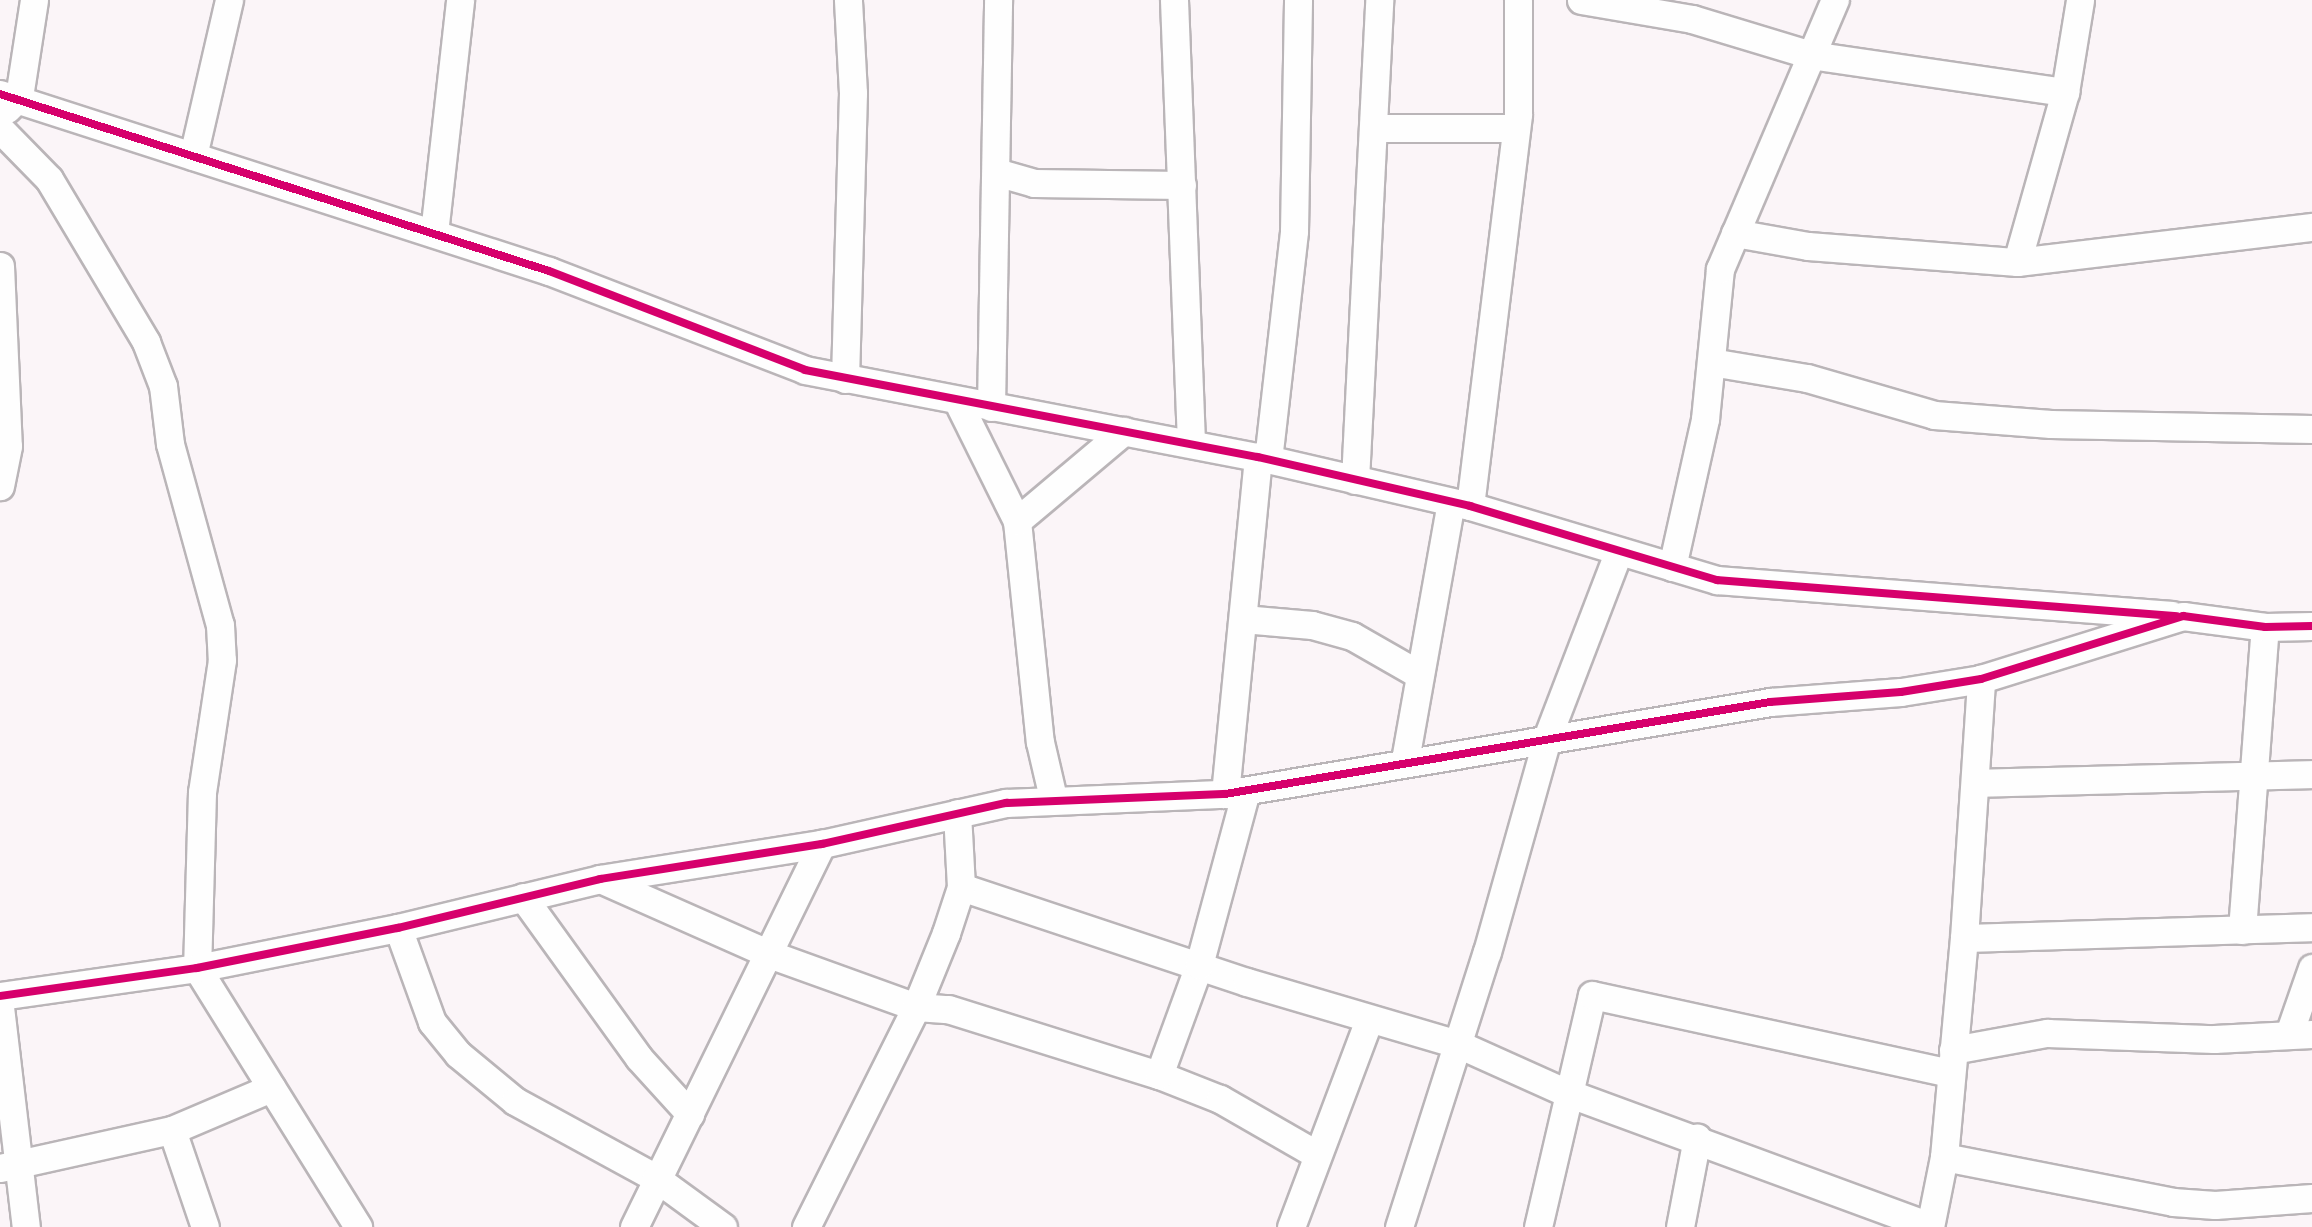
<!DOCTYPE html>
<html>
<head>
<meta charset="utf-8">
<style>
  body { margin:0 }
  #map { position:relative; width:2312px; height:1227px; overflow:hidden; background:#fbf5f8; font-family:Mulish,sans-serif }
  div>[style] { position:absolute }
  .roads { filter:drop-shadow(2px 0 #bab5b8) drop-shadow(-2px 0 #bab5b8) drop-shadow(0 2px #bab5b8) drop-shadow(0 -2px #bab5b8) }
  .minor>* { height:27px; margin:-13.5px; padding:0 13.5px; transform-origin:13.5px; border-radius:13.5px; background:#fefefe }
  .cycleway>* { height:8px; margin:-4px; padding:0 4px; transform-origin:4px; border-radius:4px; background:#d6006c }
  span { translate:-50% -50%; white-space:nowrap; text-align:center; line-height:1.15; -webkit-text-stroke:5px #fff; paint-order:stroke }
</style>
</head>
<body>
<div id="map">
  <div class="roads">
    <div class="minor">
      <div style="left:1174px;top:0;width:443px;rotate:87.8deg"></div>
      <div style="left:1581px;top:0;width:113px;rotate:9.7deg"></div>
      <div style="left:1692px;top:19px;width:124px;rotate:16.8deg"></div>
      <div style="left:1811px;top:55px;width:257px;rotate:8.3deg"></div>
      <div style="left:0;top:94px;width:577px;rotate:17.87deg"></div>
      <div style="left:549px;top:271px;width:274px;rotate:21.1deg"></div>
      <div style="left:805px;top:370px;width:461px;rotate:10.9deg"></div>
      <div style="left:1258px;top:457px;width:218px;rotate:13deg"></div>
      <div style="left:1470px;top:506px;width:258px;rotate:16.7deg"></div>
      <div style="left:1717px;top:580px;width:456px;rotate:4.4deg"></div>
      <div style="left:7px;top:109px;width:17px;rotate:-45deg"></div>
      <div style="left:19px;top:97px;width:98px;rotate:-81.2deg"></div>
      <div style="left:1376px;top:128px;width:139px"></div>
      <div style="left:0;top:129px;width:70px;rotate:45.6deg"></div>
      <div style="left:49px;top:179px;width:190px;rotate:59.2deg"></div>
      <div style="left:146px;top:342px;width:47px;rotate:68.9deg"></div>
      <div style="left:163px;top:386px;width:58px;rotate:83.1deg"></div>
      <div style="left:170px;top:444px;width:188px;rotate:74.6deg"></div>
      <div style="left:220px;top:625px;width:35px;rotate:87deg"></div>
      <div style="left:222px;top:660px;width:134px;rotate:98.6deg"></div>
      <div style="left:202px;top:792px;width:176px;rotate:91.6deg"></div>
      <div style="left:197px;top:968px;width:305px;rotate:58.1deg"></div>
      <div style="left:193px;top:156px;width:160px;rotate:-77deg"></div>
      <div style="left:996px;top:172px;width:40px;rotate:16deg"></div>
      <div style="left:1034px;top:183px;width:148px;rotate:0.8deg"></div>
      <div style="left:434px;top:233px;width:234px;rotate:-83.6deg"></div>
      <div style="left:1735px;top:233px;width:74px;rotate:10.1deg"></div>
      <div style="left:1808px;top:246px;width:210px;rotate:4.4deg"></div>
      <div style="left:2017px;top:262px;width:297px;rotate:-6.8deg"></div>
      <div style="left:2017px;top:262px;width:177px;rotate:-74.2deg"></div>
      <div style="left:2065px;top:92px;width:93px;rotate:-80.7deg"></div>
      <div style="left:0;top:266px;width:180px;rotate:87.5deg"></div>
      <div style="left:8px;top:446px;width:41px;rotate:101.3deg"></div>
      <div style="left:1711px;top:362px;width:97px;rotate:9.5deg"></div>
      <div style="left:1807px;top:378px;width:132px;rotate:16.2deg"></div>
      <div style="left:1934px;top:415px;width:117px;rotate:4.4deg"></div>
      <div style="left:2051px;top:424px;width:261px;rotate:1.1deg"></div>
      <div style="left:845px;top:379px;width:286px;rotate:-88.4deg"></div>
      <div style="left:853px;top:93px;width:93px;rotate:-93.1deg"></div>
      <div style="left:958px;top:402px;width:133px;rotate:63.6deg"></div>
      <div style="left:1017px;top:521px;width:222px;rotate:84.1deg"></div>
      <div style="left:1040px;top:742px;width:57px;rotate:76.9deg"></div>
      <div style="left:991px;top:407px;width:407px;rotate:-89deg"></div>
      <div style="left:1268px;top:460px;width:230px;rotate:-83.5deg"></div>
      <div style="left:1294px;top:231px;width:231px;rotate:-89deg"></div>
      <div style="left:1355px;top:480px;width:481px;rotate:-87.1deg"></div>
      <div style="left:1470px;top:506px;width:395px;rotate:-83deg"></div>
      <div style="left:1518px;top:114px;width:114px;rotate:-90deg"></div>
      <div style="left:1017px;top:521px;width:140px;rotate:-40.1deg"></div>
      <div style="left:1672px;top:567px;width:152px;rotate:-77.4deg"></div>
      <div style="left:1705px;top:419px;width:151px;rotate:-84.3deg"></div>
      <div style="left:1720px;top:269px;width:293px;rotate:-66.9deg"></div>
      <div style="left:1243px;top:619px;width:69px;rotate:5deg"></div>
      <div style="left:1312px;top:625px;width:41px;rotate:15.4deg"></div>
      <div style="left:1352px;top:636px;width:78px;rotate:29.8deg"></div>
      <div style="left:1405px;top:760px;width:261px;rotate:-79.9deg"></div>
      <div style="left:1976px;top:783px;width:336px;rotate:-1.5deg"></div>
      <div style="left:1225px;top:794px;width:339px;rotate:-84.4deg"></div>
      <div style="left:600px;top:879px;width:185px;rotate:23.9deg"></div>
      <div style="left:769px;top:954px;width:156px;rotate:19.8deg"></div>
      <div style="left:916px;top:1007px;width:32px;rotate:4deg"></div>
      <div style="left:948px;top:1009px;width:221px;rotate:17.4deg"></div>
      <div style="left:1159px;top:1075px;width:66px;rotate:21.5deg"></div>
      <div style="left:1220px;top:1099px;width:108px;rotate:29.9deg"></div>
      <div style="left:961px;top:887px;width:301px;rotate:18.4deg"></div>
      <div style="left:1247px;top:982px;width:220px;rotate:16.4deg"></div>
      <div style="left:1458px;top:1044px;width:117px;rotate:24.2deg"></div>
      <div style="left:1565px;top:1092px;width:386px;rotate:20.2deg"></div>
      <div style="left:523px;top:897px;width:198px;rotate:54.2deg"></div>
      <div style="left:639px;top:1058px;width:76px;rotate:47.7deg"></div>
      <div style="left:398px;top:928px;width:100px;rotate:70.1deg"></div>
      <div style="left:432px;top:1022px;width:41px;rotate:50.9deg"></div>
      <div style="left:458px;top:1054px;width:74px;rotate:39.5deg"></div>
      <div style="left:515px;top:1101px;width:161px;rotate:28.6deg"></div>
      <div style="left:656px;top:1178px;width:83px;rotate:36.2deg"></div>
      <div style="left:2242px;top:930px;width:304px;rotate:-85.7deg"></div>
      <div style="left:1964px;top:938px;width:348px;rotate:-1.8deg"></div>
      <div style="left:0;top:996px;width:199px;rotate:-8.1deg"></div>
      <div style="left:197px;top:968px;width:205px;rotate:-11.3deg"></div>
      <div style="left:398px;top:928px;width:208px;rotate:-13.6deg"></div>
      <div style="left:600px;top:879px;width:225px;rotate:-9deg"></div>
      <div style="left:822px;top:844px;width:189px;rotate:-12.6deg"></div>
      <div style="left:1006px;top:803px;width:219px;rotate:-2.4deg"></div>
      <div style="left:1225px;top:794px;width:553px;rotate:-9.58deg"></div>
      <div style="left:1770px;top:702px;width:131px;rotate:-4.4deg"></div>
      <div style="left:1901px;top:692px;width:81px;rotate:-9.2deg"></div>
      <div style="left:1981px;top:679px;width:212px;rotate:-17.3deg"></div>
      <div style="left:2183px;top:616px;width:83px;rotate:7.6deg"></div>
      <div style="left:2265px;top:627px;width:47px;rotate:-1.2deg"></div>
      <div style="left:0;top:1007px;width:222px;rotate:83.3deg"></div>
      <div style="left:2289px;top:1034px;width:70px;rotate:-70.8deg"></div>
      <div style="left:1953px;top:1050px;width:96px;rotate:-10.3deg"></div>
      <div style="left:2047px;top:1033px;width:167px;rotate:2.1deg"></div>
      <div style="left:2214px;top:1039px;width:98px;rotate:-2.9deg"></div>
      <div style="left:1159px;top:1075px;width:117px;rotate:-70deg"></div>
      <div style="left:1199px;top:965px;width:180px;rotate:-74.9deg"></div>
      <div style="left:172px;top:1130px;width:102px;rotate:71.2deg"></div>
      <div style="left:1944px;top:1157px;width:233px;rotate:11.1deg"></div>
      <div style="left:2173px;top:1202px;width:42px;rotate:4.1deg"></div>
      <div style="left:2215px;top:1205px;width:97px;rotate:-4.1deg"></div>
      <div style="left:0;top:1168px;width:176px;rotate:-12.5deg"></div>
      <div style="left:172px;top:1130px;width:108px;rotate:-23deg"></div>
      <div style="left:634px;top:1227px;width:427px;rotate:-63.9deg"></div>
      <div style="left:806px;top:1227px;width:246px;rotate:-63.4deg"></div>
      <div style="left:916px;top:1007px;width:80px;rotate:-67.9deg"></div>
      <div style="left:946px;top:933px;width:48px;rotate:-71.9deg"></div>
      <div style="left:961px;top:887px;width:74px;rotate:-93.1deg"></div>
      <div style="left:1291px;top:1227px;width:221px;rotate:-69.4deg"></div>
      <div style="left:1399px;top:1227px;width:289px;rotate:-72.3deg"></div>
      <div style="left:1487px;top:952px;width:222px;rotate:-74.3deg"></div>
      <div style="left:1547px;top:738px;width:198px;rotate:-69deg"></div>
      <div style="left:1538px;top:1227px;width:238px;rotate:-76.9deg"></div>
      <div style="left:1592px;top:995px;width:367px;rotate:12.3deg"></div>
      <div style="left:1680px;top:1227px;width:91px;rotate:-79.2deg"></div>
      <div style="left:1930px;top:1227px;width:71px;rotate:-78.7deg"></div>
      <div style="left:1944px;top:1157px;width:220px;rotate:-84.8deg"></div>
      <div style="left:1964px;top:938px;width:260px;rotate:-86.2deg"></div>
    </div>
  </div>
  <div class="cycleway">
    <div style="left:0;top:94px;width:577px;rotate:17.87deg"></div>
    <div style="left:549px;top:271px;width:274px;rotate:21.1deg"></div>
    <div style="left:805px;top:370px;width:461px;rotate:10.9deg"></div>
    <div style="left:1258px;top:457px;width:218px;rotate:13deg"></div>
    <div style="left:1470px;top:506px;width:258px;rotate:16.7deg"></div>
    <div style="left:1717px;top:580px;width:461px;rotate:4.5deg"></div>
    <div style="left:0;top:996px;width:199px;rotate:-8.1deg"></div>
    <div style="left:197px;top:968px;width:205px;rotate:-11.3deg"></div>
    <div style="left:398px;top:928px;width:208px;rotate:-13.6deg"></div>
    <div style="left:600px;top:879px;width:225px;rotate:-9deg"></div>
    <div style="left:822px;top:844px;width:189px;rotate:-12.6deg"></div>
    <div style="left:1006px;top:803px;width:219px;rotate:-2.4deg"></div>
    <div style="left:1225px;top:794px;width:553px;rotate:-9.58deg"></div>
    <div style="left:1770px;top:702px;width:131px;rotate:-4.4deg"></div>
    <div style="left:1901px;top:692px;width:81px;rotate:-9.2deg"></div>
    <div style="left:1981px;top:679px;width:212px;rotate:-17.3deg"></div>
    <div style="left:2183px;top:616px;width:83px;rotate:7.6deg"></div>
    <div style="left:2265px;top:627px;width:47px;rotate:-1.2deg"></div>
  </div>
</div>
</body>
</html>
